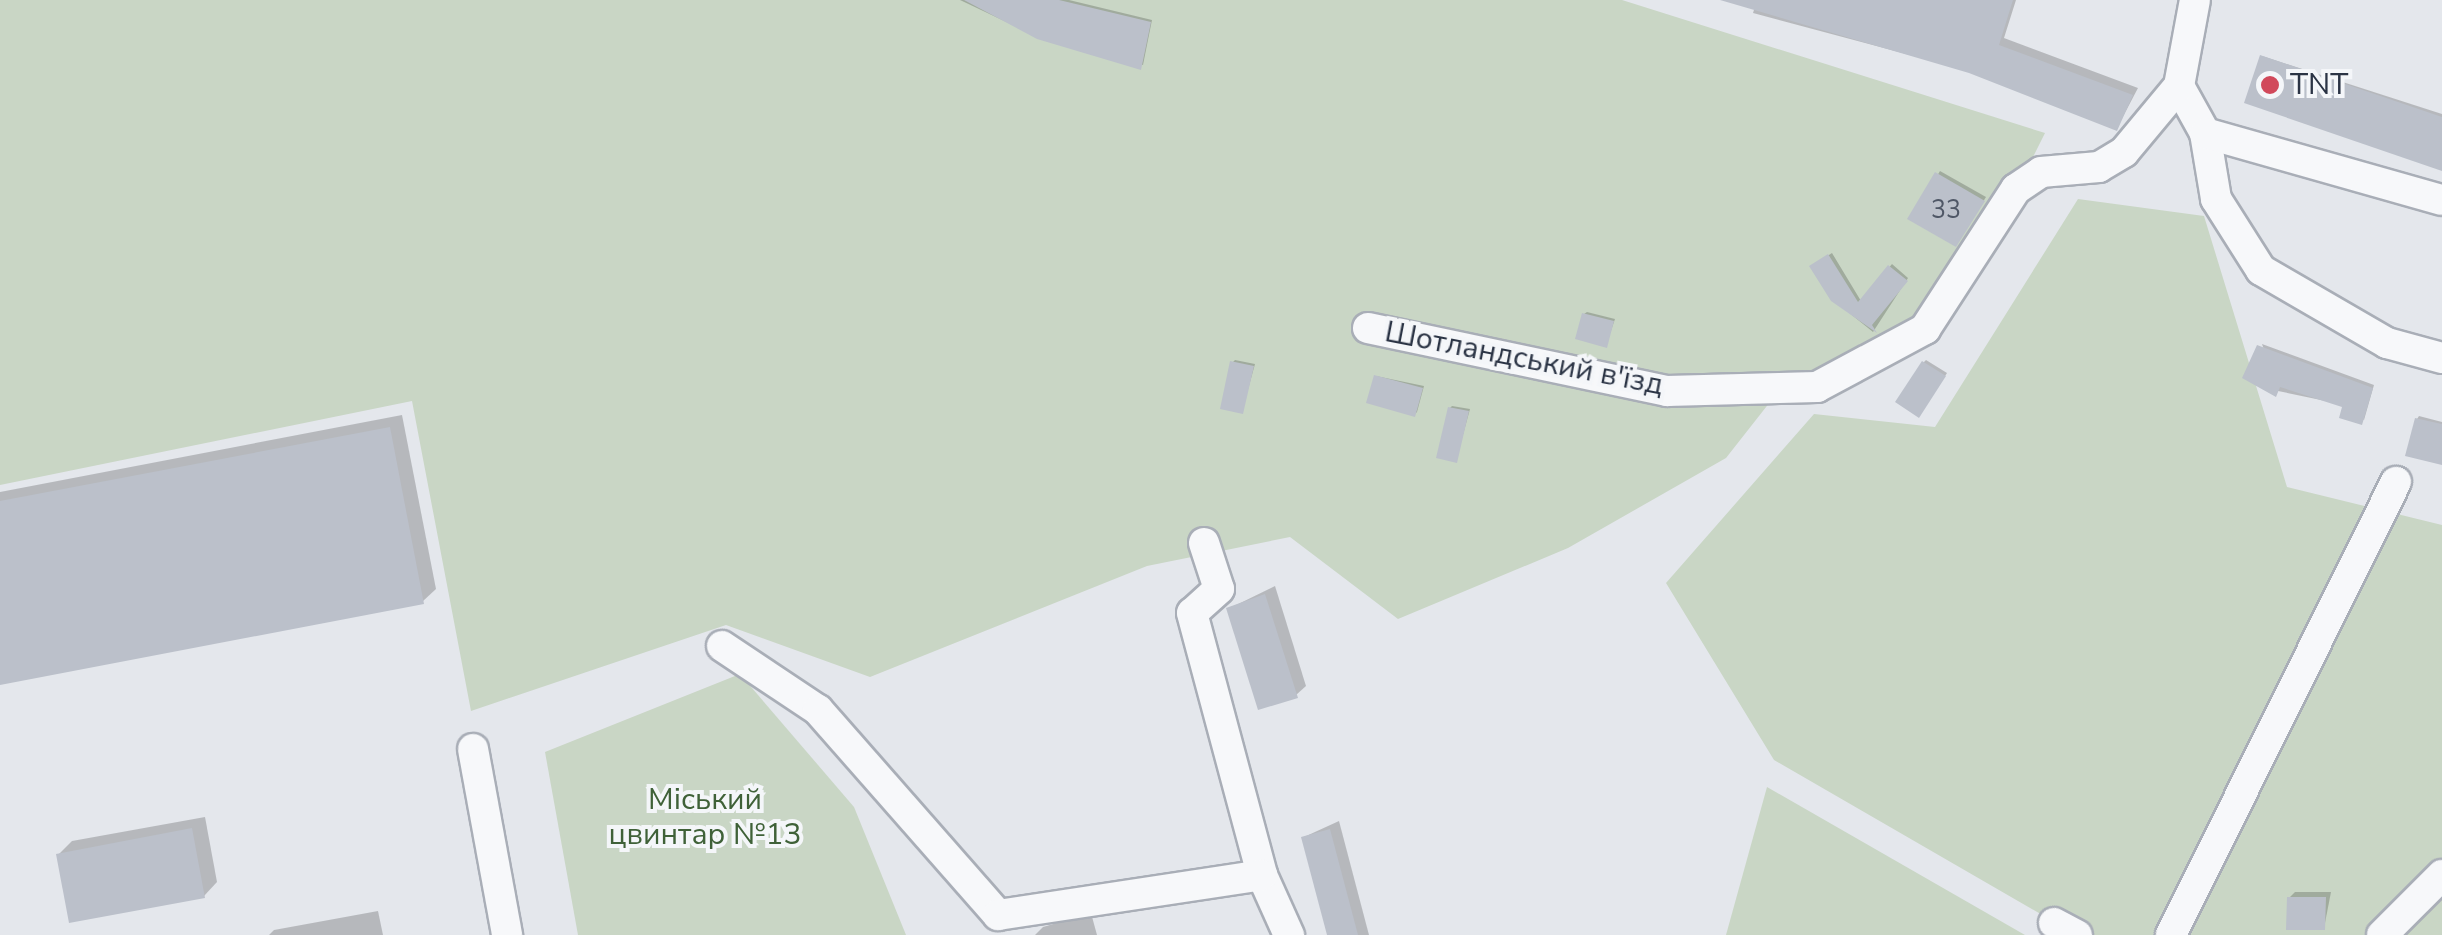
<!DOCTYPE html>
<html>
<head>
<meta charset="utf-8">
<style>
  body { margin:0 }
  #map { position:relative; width:2442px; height:935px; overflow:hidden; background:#e4e7ec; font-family:"Nunito Sans",sans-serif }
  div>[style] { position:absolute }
  .green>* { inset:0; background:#c9d6c5 }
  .shadow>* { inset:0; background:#0003 }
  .building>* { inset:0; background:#bbc0ca }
  .roads { filter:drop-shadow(2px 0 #a9aeb7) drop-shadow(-2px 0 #a9aeb7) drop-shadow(0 2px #a9aeb7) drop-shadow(0 -2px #a9aeb7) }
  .minor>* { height:30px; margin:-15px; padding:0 15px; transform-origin:15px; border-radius:15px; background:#f7f8fa }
  .dots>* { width:28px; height:28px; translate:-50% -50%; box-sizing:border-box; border:5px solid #f4f6f9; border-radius:50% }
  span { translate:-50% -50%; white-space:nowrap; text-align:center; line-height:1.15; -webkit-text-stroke:8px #f4f6f9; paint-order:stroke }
  .number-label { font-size:25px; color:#4f5766 }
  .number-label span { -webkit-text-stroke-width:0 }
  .poi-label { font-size:30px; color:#2b3445 }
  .left { translate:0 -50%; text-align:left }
  .street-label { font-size:30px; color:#2b3445 }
  .park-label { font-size:30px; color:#3f6138 }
</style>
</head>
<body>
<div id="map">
  <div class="green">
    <div style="clip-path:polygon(0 0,1622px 0,2045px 133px,1959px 305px,1770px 402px,1726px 458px,1568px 548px,1398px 619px,1290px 537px,1147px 566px,870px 677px,726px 625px,471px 711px,412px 401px,0 485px)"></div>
    <div style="clip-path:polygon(2078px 199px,2204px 216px,2287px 487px,2442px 525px,2442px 935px,2077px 935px,1774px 760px,1666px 583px,1814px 414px,1935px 427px)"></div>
    <div style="clip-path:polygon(740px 674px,854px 807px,906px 935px,578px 935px,545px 752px)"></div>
    <div style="clip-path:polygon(1767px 787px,2025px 935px,1726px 935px)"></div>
  </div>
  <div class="shadow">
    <div style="clip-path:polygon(960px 0,1069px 0,1152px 20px,1143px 65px,1038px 37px)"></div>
    <div style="clip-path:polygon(1757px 0,2016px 0,2004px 38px,2138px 88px,2117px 128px,1970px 71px,1753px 13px)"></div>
    <div style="clip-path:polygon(2262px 56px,2442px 114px,2442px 168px)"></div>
    <div style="clip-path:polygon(1940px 171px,1986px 197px,1958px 242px,1911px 219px)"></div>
    <div style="clip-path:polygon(1832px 253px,1861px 301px,1892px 264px,1908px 278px,1873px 332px,1832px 299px,1815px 264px)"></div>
    <div style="clip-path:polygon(1587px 312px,1615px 319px,1606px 345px,1584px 314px)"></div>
    <div style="clip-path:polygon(2262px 344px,2374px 385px,2364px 420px,2345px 405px,2278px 391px)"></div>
    <div style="clip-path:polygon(1235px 360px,1255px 364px,1242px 411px,1233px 362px)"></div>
    <div style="clip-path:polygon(1926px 360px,1947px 373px,1921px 413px,1924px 362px)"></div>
    <div style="clip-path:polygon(1376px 376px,1424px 386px,1417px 412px,1415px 414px)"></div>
    <div style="clip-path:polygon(1452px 406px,1470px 409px,1456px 460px,1450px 408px)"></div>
    <div style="clip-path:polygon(402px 415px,436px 589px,422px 602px,0 682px,0 492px)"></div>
    <div style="clip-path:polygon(2419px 416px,2442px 422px,2442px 463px,2417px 419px)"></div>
    <div style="clip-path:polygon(1275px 586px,1306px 686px,1296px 695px,1228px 609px)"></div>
    <div style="clip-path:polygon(205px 817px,217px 882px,204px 896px,59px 854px,72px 841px)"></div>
    <div style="clip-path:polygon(1339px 821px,1369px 935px,1330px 935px,1304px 837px)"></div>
    <div style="clip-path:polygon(2295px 892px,2331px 892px,2324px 928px,2289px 898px)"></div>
    <div style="clip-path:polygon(378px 911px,383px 935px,269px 935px,274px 930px)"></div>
    <div style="clip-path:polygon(1091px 913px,1097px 935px,1035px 935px,1043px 927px)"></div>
  </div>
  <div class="building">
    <div style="clip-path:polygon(964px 0,1059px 0,1151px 22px,1141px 70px,1037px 39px)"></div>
    <div style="clip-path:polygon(1720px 0,2013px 0,1999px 45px,2133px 95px,2117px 131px,1969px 73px)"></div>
    <div style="clip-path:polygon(2260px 55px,2442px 117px,2442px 171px,2244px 103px)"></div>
    <div style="clip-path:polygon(1935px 172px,1985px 201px,1956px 247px,1907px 219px)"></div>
    <div style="clip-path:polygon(1828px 254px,1858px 302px,1888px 265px,1908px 281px,1872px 325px,1877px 333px,1831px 301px,1809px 266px)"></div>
    <div style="clip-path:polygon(1582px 313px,1614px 321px,1607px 348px,1575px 339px)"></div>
    <div style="clip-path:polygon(2257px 345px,2373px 388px,2362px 425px,2339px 418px,2342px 407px,2280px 387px,2276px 397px,2242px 378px)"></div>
    <div style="clip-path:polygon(1230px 361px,1254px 366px,1243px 414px,1220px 409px)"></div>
    <div style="clip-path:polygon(1922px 361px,1946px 376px,1919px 418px,1895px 402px)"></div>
    <div style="clip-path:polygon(1374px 375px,1423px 388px,1415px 417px,1366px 403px)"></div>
    <div style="clip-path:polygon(1448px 407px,1469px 411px,1457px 463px,1436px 458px)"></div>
    <div style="clip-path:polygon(2415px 418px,2442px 424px,2442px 465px,2405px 456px)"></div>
    <div style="clip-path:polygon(390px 427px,424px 604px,0 685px,0 501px)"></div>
    <div style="clip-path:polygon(1265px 594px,1298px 698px,1258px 710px,1226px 608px)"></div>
    <div style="clip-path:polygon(192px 828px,205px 898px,69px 923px,56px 854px)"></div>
    <div style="clip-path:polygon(1330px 829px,1358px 935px,1327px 935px,1301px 837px)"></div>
    <div style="clip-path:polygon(2287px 897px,2326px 897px,2325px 930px,2286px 930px)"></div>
  </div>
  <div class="roads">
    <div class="minor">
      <div style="left:2179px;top:86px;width:54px;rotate:61deg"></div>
      <div style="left:2205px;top:133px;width:67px;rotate:80.5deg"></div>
      <div style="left:2216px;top:199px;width:84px;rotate:57.6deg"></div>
      <div style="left:2261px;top:270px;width:146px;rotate:30.1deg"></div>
      <div style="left:2387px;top:343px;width:57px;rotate:15.3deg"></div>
      <div style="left:2205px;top:133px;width:246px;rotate:15.8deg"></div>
      <div style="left:1368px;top:328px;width:306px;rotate:11.9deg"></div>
      <div style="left:1667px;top:391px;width:150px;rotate:-1.5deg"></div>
      <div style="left:1817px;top:387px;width:123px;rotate:-28.2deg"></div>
      <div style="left:1925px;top:329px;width:167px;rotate:-57deg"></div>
      <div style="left:2016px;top:189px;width:30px;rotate:-34deg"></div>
      <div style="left:2041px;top:172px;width:58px;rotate:-4.9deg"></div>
      <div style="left:2099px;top:167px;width:29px;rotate:-31deg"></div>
      <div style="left:2124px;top:152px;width:86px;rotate:-50.2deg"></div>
      <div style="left:2179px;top:86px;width:87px;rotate:-79.5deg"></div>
      <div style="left:1204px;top:543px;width:48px;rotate:71.9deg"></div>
      <div style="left:1219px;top:589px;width:36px;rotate:138deg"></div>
      <div style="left:1192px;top:613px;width:271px;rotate:75deg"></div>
      <div style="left:1262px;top:875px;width:66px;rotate:65.8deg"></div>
      <div style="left:722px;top:646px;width:115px;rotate:33.7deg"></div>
      <div style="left:818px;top:710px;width:273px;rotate:48.7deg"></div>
      <div style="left:998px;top:915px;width:267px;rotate:-8.6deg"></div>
      <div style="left:473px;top:749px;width:189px;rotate:79.6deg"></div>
      <div style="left:2054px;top:923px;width:26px;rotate:28deg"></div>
      <div style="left:2171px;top:935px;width:506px;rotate:-63.59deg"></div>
      <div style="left:2382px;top:935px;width:85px;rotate:-45deg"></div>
    </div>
  </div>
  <div class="dots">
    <div style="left:2270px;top:85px;background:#d1495b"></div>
  </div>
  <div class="number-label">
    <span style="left:1946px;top:210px">33</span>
  </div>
  <div class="poi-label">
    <span class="left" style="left:2290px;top:85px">TNT</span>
  </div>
  <div class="street-label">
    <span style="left:1524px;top:359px;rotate:11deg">Шотландський в'їзд</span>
  </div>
  <div class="park-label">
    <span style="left:705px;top:817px">Міський<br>цвинтар №13</span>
  </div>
</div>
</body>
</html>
